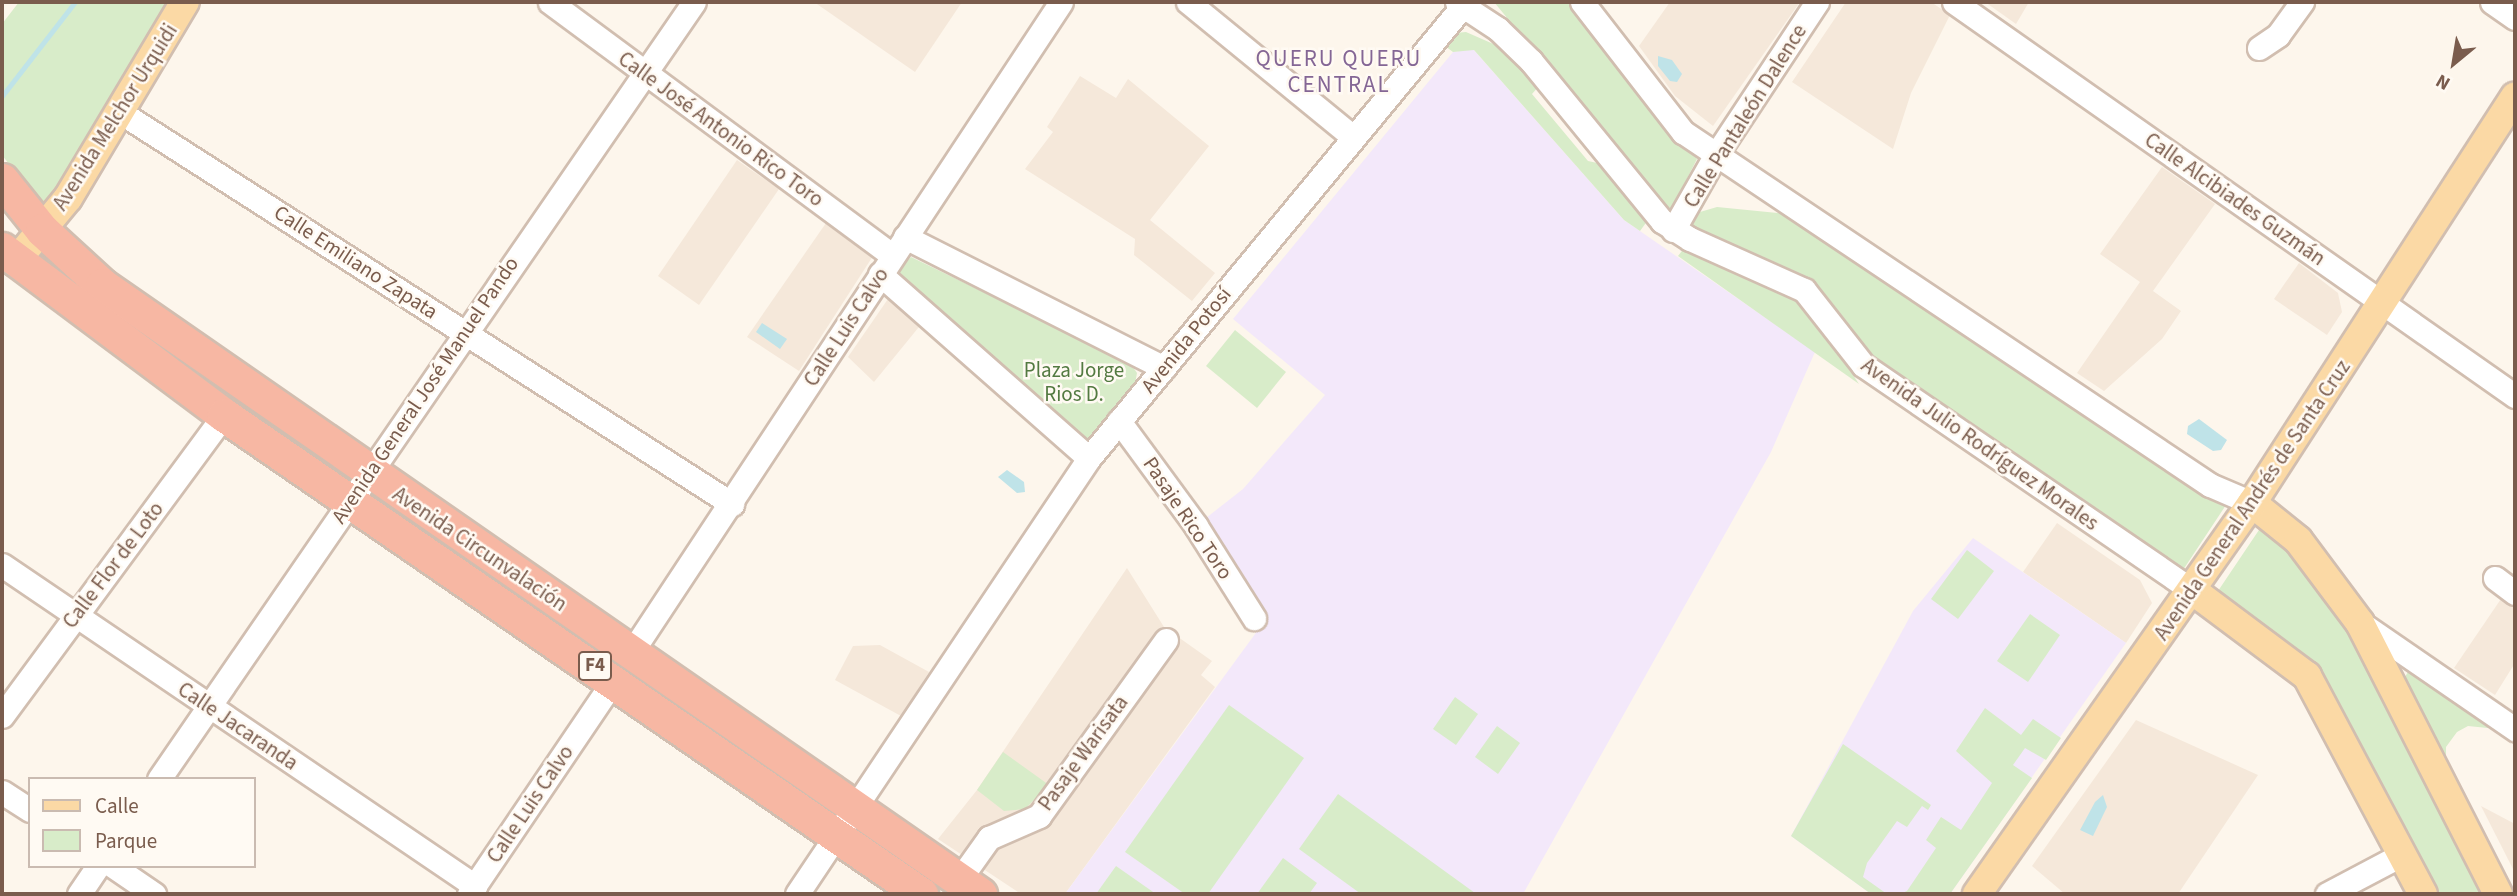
<!DOCTYPE html>
<html>
<head>
<meta charset="utf-8">
<style>
  body { margin:0 }
  #map { position:relative; width:2517px; height:896px; overflow:hidden; background:#fdf6ec; font-family:"Source Sans 3",sans-serif }
  div>[style] { position:absolute }
  .residential>* { inset:0; background:#f5e8da }
  .education>* { inset:0; background:#f3e8fa }
  .green>* { inset:0; background:#d8ecc9 }
  .water>* { inset:0; background:#bfe3e8 }
  .stream>* { height:5px; margin:-2.5px; padding:0 2.5px; transform-origin:2.5px; border-radius:2.5px; background:#bfe3e8 }
  .roads { filter:drop-shadow(2px 0 #d1beb0) drop-shadow(-2px 0 #d1beb0) drop-shadow(0 2px #d1beb0) drop-shadow(0 -2px #d1beb0) }
  .minor>* { height:23px; margin:-11.5px; padding:0 11.5px; transform-origin:11.5px; border-radius:11.5px; background:#fff }
  .major>* { height:28px; margin:-14px; padding:0 14px; transform-origin:14px; border-radius:14px; background:#fbd9a5 }
  .highway>* { height:33px; margin:-16.5px; padding:0 16.5px; transform-origin:16.5px; border-radius:16.5px; background:#f7b7a3 }
  span { translate:-50% -50%; white-space:nowrap; text-align:center; line-height:1.15; -webkit-text-stroke:5px #fffaf3; paint-order:stroke }
  .shield-label span { padding:2px 5px; background:#fffaf3; border:2px solid; border-radius:5px; -webkit-text-stroke-width:0 }
  .shield-label { font-size:19px; color:#7a5c4d; font-weight:700 }
  .street-label { font-size:21px; color:#7a5c4d }
  .park-label { font-size:21px; color:#537a41 }
  .neighbourhood-label { font-size:23px; color:#846695; letter-spacing:2px }
  .frame { position:absolute; inset:0; border:4px solid #7a5c4d; pointer-events:none }
  .legend { position:absolute; left:28px; top:777px; width:228px; height:91px; box-sizing:border-box; background:#fffaf3; border:2px solid #cabbb1; margin:0; padding:9px 12px; list-style:none; font-size:21px; color:#7a5c4d }
  .legend li { display:flex; align-items:center; gap:14px; height:35px }
  .legend b { width:35px; border:2px solid #cabbb1 }
  .north { position:absolute; left:2419px; top:28px; width:70px; height:70px; -webkit-text-stroke:5px #fffaf3; paint-order:stroke; rotate:210deg; font-size:19px; font-weight:700; line-height:28px; text-align:center; color:#7a5c4d }
  .north::after { content:''; display:block; margin:auto; width:24px; height:32px; background:#7a5c4d; clip-path:polygon(50% 0,100% 100%,50% 72%,0 100%) }
</style>
</head>
<body>
<div id="map">
  <div class="residential">
    <div style="clip-path:polygon(814px 2px,962px 2px,915px 72px)"></div>
    <div style="clip-path:polygon(1670px 2px,1800px 2px,1713px 126px,1675px 96px,1639px 46px)"></div>
    <div style="clip-path:polygon(1846px 2px,1931px 2px,1950px 15px,1911px 93px,1893px 149px,1792px 82px)"></div>
    <div style="clip-path:polygon(1985px 2px,2029px 2px,2016px 24px)"></div>
    <div style="clip-path:polygon(1080px 76px,1116px 98px,1128px 79px,1209px 146px,1150px 220px,1215px 273px,1192px 301px,1134px 255px,1135px 239px,1025px 169px,1053px 132px,1047px 127px)"></div>
    <div style="clip-path:polygon(737px 160px,779px 189px,699px 305px,658px 276px)"></div>
    <div style="clip-path:polygon(2162px 167px,2215px 204px,2153px 291px,2181px 311px,2162px 339px,2104px 391px,2077px 373px,2140px 282px,2100px 254px)"></div>
    <div style="clip-path:polygon(826px 223px,873px 256px,799px 371px,747px 337px)"></div>
    <div style="clip-path:polygon(2299px 263px,2338px 293px,2342px 312px,2327px 335px,2274px 299px)"></div>
    <div style="clip-path:polygon(890px 296px,923px 322px,874px 382px,848px 357px)"></div>
    <div style="clip-path:polygon(2057px 523px,2140px 580px,2152px 603px,2126px 643px,2023px 572px)"></div>
    <div style="clip-path:polygon(1127px 568px,1164px 627px,1212px 661px,1201px 675px,1215px 687px,1065px 894px,1021px 894px,938px 839px,977px 790px)"></div>
    <div style="clip-path:polygon(2505px 593px,2515px 598px,2515px 663px,2495px 695px,2454px 668px)"></div>
    <div style="clip-path:polygon(880px 645px,929px 672px,901px 716px,835px 680px,853px 646px)"></div>
    <div style="clip-path:polygon(2136px 720px,2258px 775px,2178px 894px,2065px 894px,2032px 866px)"></div>
    <div style="clip-path:polygon(2481px 806px,2515px 824px,2515px 873px)"></div>
  </div>
  <div class="education">
    <div style="clip-path:polygon(1473px 49px,1624px 220px,1815px 352px,1771px 452px,1523px 894px,1065px 894px,1266px 619px,1206px 518px,1243px 489px,1325px 395px,1233px 319px,1453px 52px)"></div>
    <div style="clip-path:polygon(1973px 538px,2126px 643px,1950px 894px,1871px 894px,1791px 836px,1913px 611px)"></div>
  </div>
  <div class="green">
    <div style="clip-path:polygon(19px 2px,173px 2px,47px 204px,39px 203px,2px 155px,2px 24px)"></div>
    <div style="clip-path:polygon(1494px 2px,1570px 2px,1654px 117px,1693px 150px,1697px 159px,1671px 210px,1666px 211px)"></div>
    <div style="clip-path:polygon(1466px 32px,1498px 46px,1519px 62px,1539px 86px,1532px 94px,1588px 161px,1602px 164px,1648px 220px,1640px 231px,1624px 220px,1474px 50px,1453px 52px,1445px 46px,1455px 33px)"></div>
    <div style="clip-path:polygon(1717px 207px,1789px 214px,2226px 505px,2183px 570px,1863px 352px,1822px 299px,1687px 233px,1700px 212px)"></div>
    <div style="clip-path:polygon(1685px 247px,1777px 284px,1805px 304px,1859px 384px,1678px 256px)"></div>
    <div style="clip-path:polygon(45px 257px,349px 475px,345px 482px,39px 265px)"></div>
    <div style="clip-path:polygon(911px 257px,1130px 363px,1137px 373px,1135px 384px,1085px 442px,893px 276px)"></div>
    <div style="clip-path:polygon(1235px 330px,1286px 372px,1257px 408px,1206px 366px)"></div>
    <div style="clip-path:polygon(2263px 524px,2281px 536px,2353px 629px,2488px 894px,2432px 894px,2298px 652px,2218px 591px)"></div>
    <div style="clip-path:polygon(1967px 550px,1994px 571px,1958px 619px,1931px 599px)"></div>
    <div style="clip-path:polygon(2030px 614px,2060px 635px,2028px 682px,1997px 661px)"></div>
    <div style="clip-path:polygon(2408px 672px,2415px 674px,2498px 729px,2468px 726px,2457px 732px,2446px 747px,2446px 766px,2403px 680px)"></div>
    <div style="clip-path:polygon(1455px 697px,1478px 714px,1456px 745px,1433px 729px)"></div>
    <div style="clip-path:polygon(1229px 705px,1304px 758px,1208px 894px,1185px 894px,1125px 852px)"></div>
    <div style="clip-path:polygon(1985px 708px,2021px 735px,2033px 719px,2061px 738px,2046px 760px,2025px 748px,2013px 765px,2032px 778px,1950px 894px,1900px 894px,1907px 891px,1936px 848px,1926px 840px,1941px 817px,1961px 830px,1992px 783px,1956px 751px)"></div>
    <div style="clip-path:polygon(1497px 726px,1520px 743px,1498px 774px,1475px 757px)"></div>
    <div style="clip-path:polygon(1843px 744px,1931px 805px,1928px 810px,1922px 806px,1907px 827px,1897px 821px,1867px 863px,1863px 877px,1887px 894px,1871px 894px,1791px 836px)"></div>
    <div style="clip-path:polygon(1003px 752px,1049px 785px,1025px 809px,1004px 811px,977px 790px)"></div>
    <div style="clip-path:polygon(1338px 794px,1475px 893px,1475px 894px,1361px 894px,1299px 849px)"></div>
    <div style="clip-path:polygon(1283px 858px,1317px 883px,1309px 894px,1257px 894px)"></div>
    <div style="clip-path:polygon(1116px 866px,1156px 894px,1096px 894px)"></div>
  </div>
  <div class="water">
    <div style="clip-path:polygon(1658px 56px,1672px 60px,1682px 74px,1677px 82px,1670px 81px,1658px 66px)"></div>
    <div style="clip-path:polygon(762px 323px,787px 339px,780px 349px,756px 332px)"></div>
    <div style="clip-path:polygon(2199px 419px,2227px 440px,2221px 450px,2213px 451px,2187px 434px,2188px 426px)"></div>
    <div style="clip-path:polygon(1007px 470px,1024px 482px,1025px 492px,1017px 493px,998px 477px)"></div>
    <div style="clip-path:polygon(2103px 795px,2107px 807px,2093px 836px,2080px 830px,2095px 802px)"></div>
  </div>
  <div class="stream">
    <div style="left:2px;top:96px;width:119px;rotate:-52.2deg"></div>
  </div>
  <div class="roads">
    <div class="minor">
      <div style="left:550px;top:2px;width:425px;rotate:36.5deg"></div>
      <div style="left:1188px;top:2px;width:213px;rotate:39.3deg"></div>
      <div style="left:1457px;top:2px;width:49px;rotate:33.4deg"></div>
      <div style="left:1498px;top:29px;width:46px;rotate:44.1deg"></div>
      <div style="left:1531px;top:61px;width:207px;rotate:50.7deg"></div>
      <div style="left:1662px;top:221px;width:33px;rotate:33deg"></div>
      <div style="left:1690px;top:239px;width:125px;rotate:24.1deg"></div>
      <div style="left:1804px;top:290px;width:95px;rotate:51.8deg"></div>
      <div style="left:1863px;top:365px;width:399px;rotate:34.4deg"></div>
      <div style="left:1582px;top:2px;width:165px;rotate:52.2deg"></div>
      <div style="left:1683px;top:132px;width:634px;rotate:33.82deg"></div>
      <div style="left:2210px;top:485px;width:46px;rotate:23.2deg"></div>
      <div style="left:1954px;top:2px;width:686px;rotate:35.08deg"></div>
      <div style="left:2492px;top:2px;width:28px;rotate:35deg"></div>
      <div style="left:2259px;top:48px;width:23px;rotate:-34deg"></div>
      <div style="left:2278px;top:35px;width:41px;rotate:-54deg"></div>
      <div style="left:120px;top:112px;width:727px;rotate:32.64deg"></div>
      <div style="left:1673px;top:230px;width:85px;rotate:-60.4deg"></div>
      <div style="left:1715px;top:156px;width:185px;rotate:-56.5deg"></div>
      <div style="left:905px;top:237px;width:290px;rotate:26.8deg"></div>
      <div style="left:880px;top:274px;width:278px;rotate:41.4deg"></div>
      <div style="left:1119px;top:421px;width:130px;rotate:53.7deg"></div>
      <div style="left:1196px;top:526px;width:109px;rotate:57.8deg"></div>
      <div style="left:2px;top:565px;width:572px;rotate:34.16deg"></div>
      <div style="left:2495px;top:578px;width:25px;rotate:37deg"></div>
      <div style="left:2362px;top:624px;width:186px;rotate:34.5deg"></div>
      <div style="left:631px;top:653px;width:780px;rotate:-56.55deg"></div>
      <div style="left:2px;top:716px;width:374px;rotate:-53.6deg"></div>
      <div style="left:159px;top:779px;width:943px;rotate:-55.45deg"></div>
      <div style="left:2px;top:792px;width:33px;rotate:33deg"></div>
      <div style="left:113px;top:866px;width:50px;rotate:34.3deg"></div>
      <div style="left:959px;top:880px;width:52px;rotate:-54.5deg"></div>
      <div style="left:989px;top:838px;width:55px;rotate:-23.7deg"></div>
      <div style="left:1039px;top:816px;width:217px;rotate:-54.2deg"></div>
      <div style="left:79px;top:894px;width:34px;rotate:-56deg"></div>
      <div style="left:469px;top:894px;width:258px;rotate:-55.9deg"></div>
      <div style="left:797px;top:894px;width:525px;rotate:-56.19deg"></div>
      <div style="left:1089px;top:458px;width:592px;rotate:-50.42deg"></div>
      <div style="left:2327px;top:894px;width:86px;rotate:-27.8deg"></div>
    </div>
    <div class="major">
      <div style="left:15px;top:262px;width:83px;rotate:-50.4deg"></div>
      <div style="left:68px;top:198px;width:228px;rotate:-59.2deg"></div>
      <div style="left:2252px;top:503px;width:59px;rotate:38.8deg"></div>
      <div style="left:2298px;top:540px;width:104px;rotate:53.2deg"></div>
      <div style="left:2360px;top:623px;width:304px;rotate:63deg"></div>
      <div style="left:2192px;top:590px;width:144px;rotate:36.8deg"></div>
      <div style="left:2307px;top:676px;width:247px;rotate:62deg"></div>
      <div style="left:1977px;top:894px;width:478px;rotate:-54.9deg"></div>
      <div style="left:2252px;top:503px;width:484px;rotate:-57.1deg"></div>
    </div>
    <div class="highway">
      <div style="left:2px;top:180px;width:64px;rotate:51.3deg"></div>
      <div style="left:42px;top:230px;width:81px;rotate:42.5deg"></div>
      <div style="left:102px;top:285px;width:1069px;rotate:34.75deg"></div>
      <div style="left:2px;top:249px;width:277px;rotate:36.8deg"></div>
      <div style="left:224px;top:415px;width:846px;rotate:34.5deg"></div>
    </div>
  </div>
  <div class="shield-label">
    <span style="left:595px;top:666px">F4</span>
  </div>
  <div class="street-label">
    <span style="left:1745px;top:116px;rotate:-58deg">Calle Pantaleón Dalence</span>
    <span style="left:115px;top:117px;rotate:-58deg">Avenida Melchor Urquidi</span>
    <span style="left:721px;top:129px;rotate:36deg">Calle José Antonio Rico Toro</span>
    <span style="left:2235px;top:199px;rotate:35deg">Calle Alcibiades Guzmán</span>
    <span style="left:356px;top:262px;rotate:33deg">Calle Emiliano Zapata</span>
    <span style="left:846px;top:327px;rotate:-57deg">Calle Luis Calvo</span>
    <span style="left:1186px;top:340px;rotate:-51deg">Avenida Potosí</span>
    <span style="left:425px;top:390px;rotate:-56deg">Avenida General José Manuel Pando</span>
    <span style="left:1980px;top:444px;rotate:35deg">Avenida Julio Rodríguez Morales</span>
    <span style="left:2252px;top:500px;rotate:-56deg">Avenida General Andrés de Santa Cruz</span>
    <span style="left:1188px;top:518px;rotate:56deg">Pasaje Rico Toro</span>
    <span style="left:480px;top:549px;rotate:34deg">Avenida Circunvalación</span>
    <span style="left:113px;top:565px;rotate:-53deg">Calle Flor de Loto</span>
    <span style="left:238px;top:726px;rotate:34deg">Calle Jacaranda</span>
    <span style="left:1083px;top:753px;rotate:-54deg">Pasaje Warisata</span>
    <span style="left:530px;top:804px;rotate:-56deg">Calle Luis Calvo</span>
  </div>
  <div class="park-label">
    <span style="left:1074px;top:382px">Plaza Jorge<br>Rios D.</span>
  </div>
  <div class="neighbourhood-label">
    <span style="left:1339px;top:72px">QUERU QUERU<br>CENTRAL</span>
  </div>
  <div class="frame"></div>
  <ul class="legend">
  <li><b style="height:9px;background:#fbd9a5"></b>Calle</li>
  <li><b style="height:19px;background:#d8ecc9"></b>Parque</li>
  </ul>
  <div class="north">N</div>
</div>
</body>
</html>
